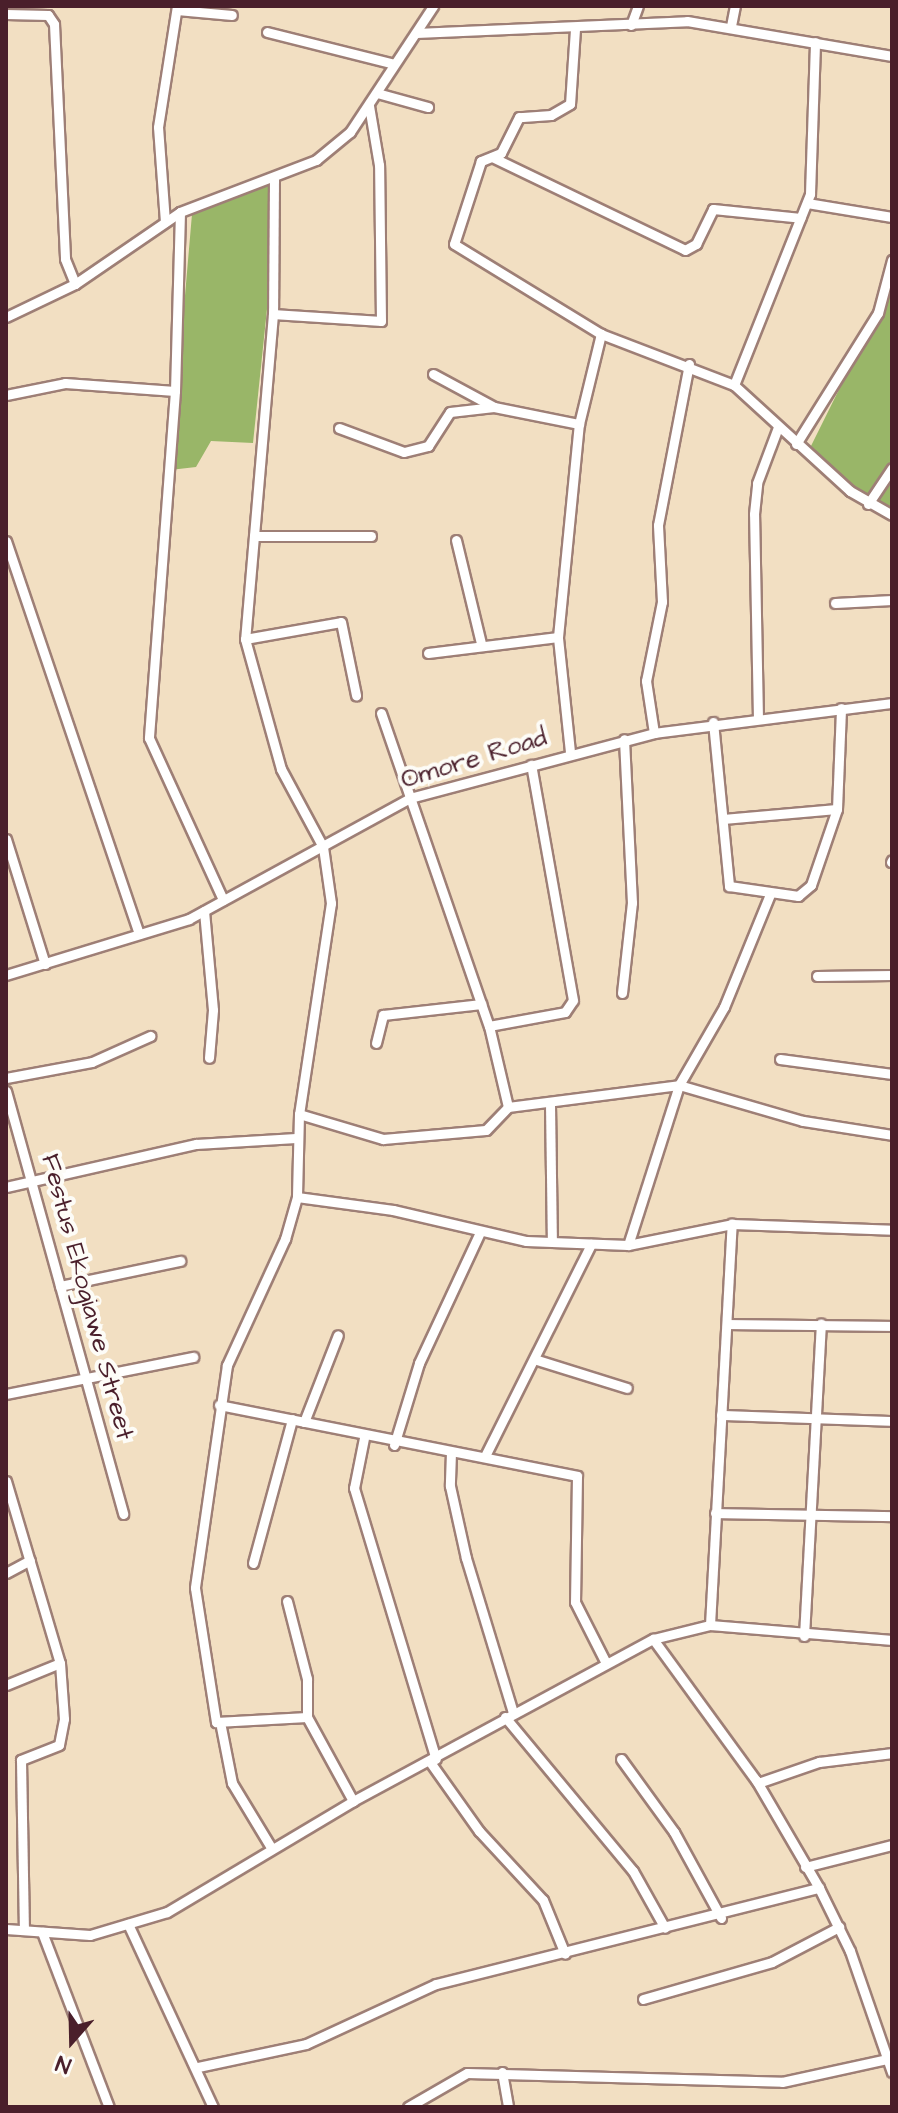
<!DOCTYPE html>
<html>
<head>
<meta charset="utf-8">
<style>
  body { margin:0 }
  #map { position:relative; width:898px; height:2113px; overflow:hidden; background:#f2dfc2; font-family:"Architects Daughter",sans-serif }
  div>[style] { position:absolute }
  .forest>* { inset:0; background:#99b668 }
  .roads { filter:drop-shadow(2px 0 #9e7f76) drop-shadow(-2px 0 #9e7f76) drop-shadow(0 2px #9e7f76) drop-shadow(0 -2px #9e7f76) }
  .minor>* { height:9px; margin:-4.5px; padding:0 4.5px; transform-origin:4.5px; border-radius:4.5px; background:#fff }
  span { translate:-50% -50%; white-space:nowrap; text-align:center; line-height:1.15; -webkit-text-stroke:8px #fdfcf7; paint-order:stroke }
  .street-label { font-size:26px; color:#4a1f2b }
  .frame { position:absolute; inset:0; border:8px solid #4a1f2b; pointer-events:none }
  .north { position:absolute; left:32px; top:2001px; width:80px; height:80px; -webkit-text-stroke:6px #fdfcf7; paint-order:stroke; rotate:200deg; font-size:22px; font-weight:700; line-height:32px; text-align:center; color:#4a1f2b }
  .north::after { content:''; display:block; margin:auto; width:28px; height:36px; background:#4a1f2b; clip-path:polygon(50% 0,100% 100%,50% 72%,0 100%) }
</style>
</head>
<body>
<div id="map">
  <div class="forest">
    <div style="clip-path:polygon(281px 175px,253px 443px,211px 441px,196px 467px,170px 470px,192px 214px)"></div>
    <div style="clip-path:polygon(892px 259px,892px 508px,874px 504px,810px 448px,877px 313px)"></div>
  </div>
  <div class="roads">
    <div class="minor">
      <div style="left:177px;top:10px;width:55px;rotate:5.2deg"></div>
      <div style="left:6px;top:14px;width:42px;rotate:1.4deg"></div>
      <div style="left:48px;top:15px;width:11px;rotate:56deg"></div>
      <div style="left:54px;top:24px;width:235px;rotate:87.3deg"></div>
      <div style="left:65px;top:259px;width:27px;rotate:68deg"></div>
      <div style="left:631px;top:25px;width:20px;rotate:-70deg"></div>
      <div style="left:731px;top:26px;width:20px;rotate:-79deg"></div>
      <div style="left:575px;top:29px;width:75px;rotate:93.8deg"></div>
      <div style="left:570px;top:104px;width:22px;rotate:150deg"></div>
      <div style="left:551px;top:115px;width:32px;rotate:176deg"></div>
      <div style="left:519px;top:117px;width:40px;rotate:116.6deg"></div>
      <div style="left:501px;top:153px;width:22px;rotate:158deg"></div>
      <div style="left:481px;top:161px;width:87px;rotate:108deg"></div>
      <div style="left:454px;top:244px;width:172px;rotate:31.5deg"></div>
      <div style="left:601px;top:334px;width:142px;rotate:21deg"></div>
      <div style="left:734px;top:385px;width:157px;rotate:42.4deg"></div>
      <div style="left:850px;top:491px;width:48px;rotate:29.7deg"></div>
      <div style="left:267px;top:32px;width:131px;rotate:14.1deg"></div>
      <div style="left:416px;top:33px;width:271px;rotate:-2.5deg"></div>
      <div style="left:687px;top:21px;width:208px;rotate:9.7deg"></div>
      <div style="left:377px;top:93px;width:53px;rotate:15.4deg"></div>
      <div style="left:492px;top:157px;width:214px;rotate:25.7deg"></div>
      <div style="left:685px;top:250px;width:13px;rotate:-29deg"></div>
      <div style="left:696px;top:244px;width:39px;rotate:-64deg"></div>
      <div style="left:713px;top:209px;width:88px;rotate:5.8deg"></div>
      <div style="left:274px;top:179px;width:135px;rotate:90.4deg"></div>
      <div style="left:273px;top:314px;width:326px;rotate:94.9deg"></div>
      <div style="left:245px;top:639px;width:135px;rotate:74.5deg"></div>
      <div style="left:281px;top:769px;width:89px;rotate:61.7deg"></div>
      <div style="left:323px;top:847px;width:57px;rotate:81.9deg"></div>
      <div style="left:331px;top:903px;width:213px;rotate:98.6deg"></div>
      <div style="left:299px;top:1114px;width:83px;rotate:91.4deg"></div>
      <div style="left:297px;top:1197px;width:44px;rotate:105.9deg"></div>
      <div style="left:285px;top:1239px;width:139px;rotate:114.7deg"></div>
      <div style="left:227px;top:1365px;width:225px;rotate:98.2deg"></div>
      <div style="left:195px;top:1588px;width:136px;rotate:81.1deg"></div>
      <div style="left:216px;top:1722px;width:91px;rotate:-3.1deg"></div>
      <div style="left:807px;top:203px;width:86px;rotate:9.4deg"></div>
      <div style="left:180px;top:212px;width:179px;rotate:91.6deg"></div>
      <div style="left:175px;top:391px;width:348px;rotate:94.3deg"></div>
      <div style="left:149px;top:738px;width:178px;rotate:65.4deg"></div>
      <div style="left:165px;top:222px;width:95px;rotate:-94.2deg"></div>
      <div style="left:158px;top:127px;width:122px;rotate:-81.1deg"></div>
      <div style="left:273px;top:314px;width:108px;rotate:3.7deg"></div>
      <div style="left:381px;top:321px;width:156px;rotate:-90.7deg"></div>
      <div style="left:379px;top:165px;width:60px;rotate:-99.6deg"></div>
      <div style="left:6px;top:317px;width:76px;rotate:-25.6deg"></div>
      <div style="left:75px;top:284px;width:127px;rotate:-34.4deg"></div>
      <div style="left:180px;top:212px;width:146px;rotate:-20.9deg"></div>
      <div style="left:316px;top:160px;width:44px;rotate:-39.5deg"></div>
      <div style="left:350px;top:132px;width:151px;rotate:-56.6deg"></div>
      <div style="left:433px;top:374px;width:69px;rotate:28.4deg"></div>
      <div style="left:734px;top:385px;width:206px;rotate:-68.3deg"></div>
      <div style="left:810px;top:194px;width:152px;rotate:-88.1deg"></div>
      <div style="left:6px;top:395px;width:60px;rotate:-11.5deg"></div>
      <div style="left:65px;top:383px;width:110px;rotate:4.2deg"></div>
      <div style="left:339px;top:428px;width:69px;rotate:20.3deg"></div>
      <div style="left:404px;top:452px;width:25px;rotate:-14deg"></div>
      <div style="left:428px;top:446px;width:40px;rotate:-57.1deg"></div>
      <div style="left:450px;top:412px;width:44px;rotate:-6.5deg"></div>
      <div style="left:494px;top:407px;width:87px;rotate:11.3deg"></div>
      <div style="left:796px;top:444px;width:155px;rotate:-58deg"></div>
      <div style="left:878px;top:313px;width:55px;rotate:-75.2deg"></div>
      <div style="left:868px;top:504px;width:43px;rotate:-56.3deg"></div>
      <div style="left:254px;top:536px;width:117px"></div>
      <div style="left:456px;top:540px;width:106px;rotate:76.4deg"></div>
      <div style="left:6px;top:541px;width:415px;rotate:71.3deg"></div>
      <div style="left:835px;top:603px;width:57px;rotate:-3deg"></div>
      <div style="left:245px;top:639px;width:97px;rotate:-10deg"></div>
      <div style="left:341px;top:622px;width:75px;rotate:78.4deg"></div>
      <div style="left:428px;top:653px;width:131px;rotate:-7deg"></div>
      <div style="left:381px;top:713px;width:331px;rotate:71deg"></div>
      <div style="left:489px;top:1026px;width:83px;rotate:76.8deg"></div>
      <div style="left:508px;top:1107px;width:172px;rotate:-7.3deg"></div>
      <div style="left:679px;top:1085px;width:129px;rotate:16.2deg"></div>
      <div style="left:803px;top:1121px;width:90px;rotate:8.9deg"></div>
      <div style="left:758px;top:719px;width:205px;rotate:-91.1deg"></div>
      <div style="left:754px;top:514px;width:31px;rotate:-84deg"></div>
      <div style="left:757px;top:483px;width:60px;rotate:-69.4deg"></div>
      <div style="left:713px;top:722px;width:165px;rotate:84.4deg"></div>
      <div style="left:729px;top:886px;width:70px;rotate:8.2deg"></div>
      <div style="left:798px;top:896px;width:17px;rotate:-40deg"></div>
      <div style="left:811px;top:885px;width:80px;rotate:-71.1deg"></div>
      <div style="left:837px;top:809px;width:101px;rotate:-87.7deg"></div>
      <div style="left:654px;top:733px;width:53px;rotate:-98.7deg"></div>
      <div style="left:646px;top:681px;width:81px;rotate:-78.6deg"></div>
      <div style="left:662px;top:602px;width:77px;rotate:-93deg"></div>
      <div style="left:658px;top:525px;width:164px;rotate:-79.1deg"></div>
      <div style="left:570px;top:752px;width:116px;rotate:-96deg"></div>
      <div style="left:558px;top:637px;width:214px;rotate:-84.4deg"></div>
      <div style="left:579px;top:424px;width:93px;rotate:-76.3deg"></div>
      <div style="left:723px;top:819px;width:114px;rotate:-5deg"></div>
      <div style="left:6px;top:839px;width:131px;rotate:72.7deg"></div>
      <div style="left:891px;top:862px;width:2px;rotate:-63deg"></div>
      <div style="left:204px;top:911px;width:99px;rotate:84.8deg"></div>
      <div style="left:213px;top:1010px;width:48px;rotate:94.8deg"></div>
      <div style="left:6px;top:975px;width:191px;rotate:-17deg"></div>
      <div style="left:189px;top:919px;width:252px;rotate:-28.7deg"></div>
      <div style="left:410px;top:798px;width:253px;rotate:-14.9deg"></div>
      <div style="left:654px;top:733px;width:240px;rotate:-7.2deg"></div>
      <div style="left:817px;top:976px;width:75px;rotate:-0.8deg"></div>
      <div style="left:622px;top:993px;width:91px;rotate:-83.7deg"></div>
      <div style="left:632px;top:903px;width:164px;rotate:-92.8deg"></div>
      <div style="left:489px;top:1026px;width:77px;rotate:-10.4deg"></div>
      <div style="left:565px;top:1012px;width:14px;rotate:-56deg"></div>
      <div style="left:573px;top:1000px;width:239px;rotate:-100.1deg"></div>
      <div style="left:376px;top:1043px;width:29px;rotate:-76deg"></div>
      <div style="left:383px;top:1015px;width:99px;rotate:-6.4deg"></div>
      <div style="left:780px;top:1059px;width:113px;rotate:7.6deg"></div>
      <div style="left:6px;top:1078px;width:87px;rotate:-10.5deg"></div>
      <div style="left:92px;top:1062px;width:64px;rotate:-24.1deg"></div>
      <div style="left:6px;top:1091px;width:439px;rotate:74.5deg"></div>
      <div style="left:550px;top:1104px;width:137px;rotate:89.2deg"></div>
      <div style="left:299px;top:1114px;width:88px;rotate:16.6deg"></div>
      <div style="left:383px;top:1139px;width:103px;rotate:-5deg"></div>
      <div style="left:486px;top:1130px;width:32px;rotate:-46deg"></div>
      <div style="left:6px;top:1187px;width:195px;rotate:-12.8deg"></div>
      <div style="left:196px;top:1144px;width:100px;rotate:-3.4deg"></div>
      <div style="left:297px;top:1197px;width:97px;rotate:7.7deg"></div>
      <div style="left:393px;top:1210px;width:137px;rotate:13.1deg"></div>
      <div style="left:526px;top:1241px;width:102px;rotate:2.2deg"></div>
      <div style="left:628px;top:1245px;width:106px;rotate:-11.4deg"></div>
      <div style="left:732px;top:1224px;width:160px;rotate:2.1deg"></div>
      <div style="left:628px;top:1245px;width:168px;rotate:-72.3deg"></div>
      <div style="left:679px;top:1085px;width:90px;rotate:-60deg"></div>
      <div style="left:724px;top:1007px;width:122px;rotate:-67.8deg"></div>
      <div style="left:60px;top:1286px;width:123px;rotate:-11.8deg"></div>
      <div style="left:729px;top:1324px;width:163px;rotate:0.7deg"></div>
      <div style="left:537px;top:1360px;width:94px;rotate:17.3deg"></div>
      <div style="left:6px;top:1394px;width:191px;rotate:-11.2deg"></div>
      <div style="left:219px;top:1405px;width:365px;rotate:11.2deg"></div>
      <div style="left:577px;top:1476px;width:126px;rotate:90.9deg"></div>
      <div style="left:575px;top:1602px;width:68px;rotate:63.1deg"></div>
      <div style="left:721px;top:1415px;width:171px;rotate:2deg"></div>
      <div style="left:304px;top:1422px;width:93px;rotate:-68.7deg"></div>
      <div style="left:364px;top:1438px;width:51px;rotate:101.3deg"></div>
      <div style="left:354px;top:1488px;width:283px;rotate:73.2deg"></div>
      <div style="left:394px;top:1445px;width:86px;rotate:-73deg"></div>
      <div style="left:419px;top:1363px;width:145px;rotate:-65deg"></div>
      <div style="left:451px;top:1452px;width:34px;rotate:92deg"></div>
      <div style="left:450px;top:1486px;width:74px;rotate:77.5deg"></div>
      <div style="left:466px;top:1558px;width:162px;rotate:73.1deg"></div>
      <div style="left:485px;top:1456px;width:237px;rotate:-63.4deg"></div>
      <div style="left:6px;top:1481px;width:190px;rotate:73.5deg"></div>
      <div style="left:60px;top:1663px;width:56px;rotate:85.9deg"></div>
      <div style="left:64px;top:1719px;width:26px;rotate:101deg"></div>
      <div style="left:59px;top:1745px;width:41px;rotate:158.5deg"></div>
      <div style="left:21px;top:1760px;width:169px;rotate:89deg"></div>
      <div style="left:715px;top:1513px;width:177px;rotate:1deg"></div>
      <div style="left:253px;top:1563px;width:149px;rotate:-74.8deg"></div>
      <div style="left:6px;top:1573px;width:27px;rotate:-28deg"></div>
      <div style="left:287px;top:1601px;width:81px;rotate:75.6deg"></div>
      <div style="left:307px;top:1679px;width:38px;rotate:90deg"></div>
      <div style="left:307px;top:1717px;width:96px;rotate:61.3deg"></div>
      <div style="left:710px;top:1625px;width:402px;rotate:-86.9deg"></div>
      <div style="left:804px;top:1636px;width:313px;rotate:-86.9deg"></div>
      <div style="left:653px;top:1639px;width:175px;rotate:53.9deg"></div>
      <div style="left:756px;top:1780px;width:125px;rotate:59.7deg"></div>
      <div style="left:819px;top:1888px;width:70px;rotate:63.8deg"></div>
      <div style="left:850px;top:1951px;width:128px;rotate:70.9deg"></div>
      <div style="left:6px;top:1685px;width:58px;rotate:-22.2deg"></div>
      <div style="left:505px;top:1717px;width:200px;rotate:50.3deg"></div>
      <div style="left:633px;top:1871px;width:65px;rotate:60.7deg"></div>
      <div style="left:221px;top:1727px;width:57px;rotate:78.9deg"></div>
      <div style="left:232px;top:1783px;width:77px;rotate:58.8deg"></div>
      <div style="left:621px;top:1759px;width:90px;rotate:54deg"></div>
      <div style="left:674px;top:1832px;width:98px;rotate:61.3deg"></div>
      <div style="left:430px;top:1762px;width:85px;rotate:54.6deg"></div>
      <div style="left:479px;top:1831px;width:94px;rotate:47.2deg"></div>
      <div style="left:543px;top:1900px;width:58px;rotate:67.8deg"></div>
      <div style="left:758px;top:1783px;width:65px;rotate:-19deg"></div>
      <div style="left:819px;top:1762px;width:74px;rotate:-7deg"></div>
      <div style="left:805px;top:1867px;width:90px;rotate:-14.2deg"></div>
      <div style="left:128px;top:1924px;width:202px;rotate:65.1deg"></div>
      <div style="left:6px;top:1929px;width:84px;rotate:4.1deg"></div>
      <div style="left:90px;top:1935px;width:80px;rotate:-16.6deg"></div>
      <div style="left:167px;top:1912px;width:217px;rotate:-30.8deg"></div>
      <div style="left:353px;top:1801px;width:341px;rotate:-28.4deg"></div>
      <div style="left:653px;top:1639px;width:59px;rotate:-13.8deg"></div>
      <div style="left:710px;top:1625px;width:183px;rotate:4.7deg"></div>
      <div style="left:42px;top:1932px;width:187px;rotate:69.1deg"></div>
      <div style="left:643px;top:1999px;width:134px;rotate:-16deg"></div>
      <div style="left:772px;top:1962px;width:76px;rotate:-27.6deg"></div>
      <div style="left:198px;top:2067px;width:110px;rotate:-12deg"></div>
      <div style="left:306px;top:2044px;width:143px;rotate:-24.8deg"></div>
      <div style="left:436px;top:1984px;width:395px;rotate:-14.1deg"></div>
      <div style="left:502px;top:2072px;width:36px;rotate:80deg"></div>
      <div style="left:408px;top:2107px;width:68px;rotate:-30deg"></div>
      <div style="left:467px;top:2073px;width:315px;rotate:1.6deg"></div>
      <div style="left:782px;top:2082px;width:107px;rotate:-12.4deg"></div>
    </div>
  </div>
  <div class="street-label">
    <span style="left:474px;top:759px;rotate:-17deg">Omore Road</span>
    <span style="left:87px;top:1297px;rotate:75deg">Festus Ekogiawe Street</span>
  </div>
  <div class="frame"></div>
  <div class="north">N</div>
</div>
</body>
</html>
